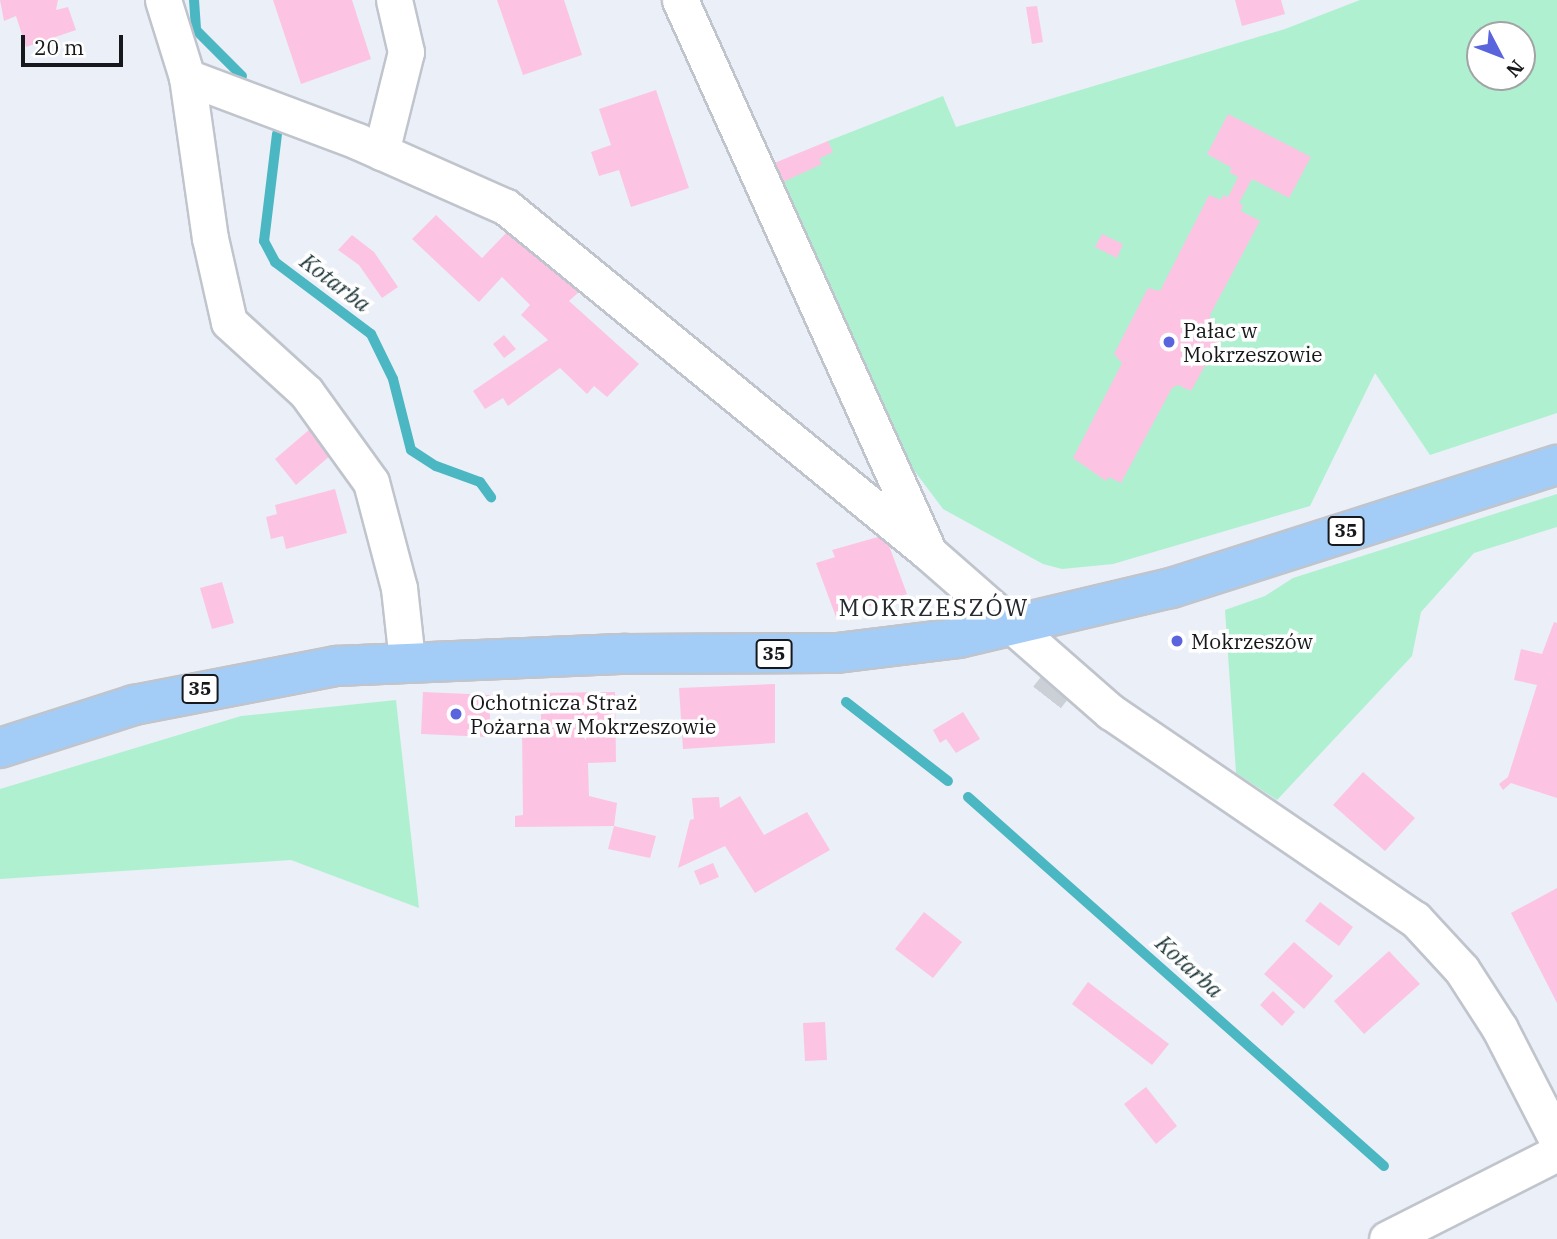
<!DOCTYPE html>
<html>
<head>
<meta charset="utf-8">
<style>
  body { margin:0 }
  #map { position:relative; width:1557px; height:1239px; overflow:hidden; background:#ebeff7; font-family:"IBM Plex Serif",serif }
  div>[style] { position:absolute }
  .green>* { inset:0; background:#aff0d0 }
  .stream>* { height:10px; margin:-5px; padding:0 5px; transform-origin:5px; border-radius:5px; background:#4ab7c2 }
  .building>* { inset:0; background:#fcc4e2 }
  .minor-tunnel>* { height:35px; margin-top:-17.5px; transform-origin:0; background:repeating-linear-gradient(90deg,#cbcfd6 0 35px,transparent 0 53px) }
  .roads { filter:drop-shadow(2px 0 #c0c4cc) drop-shadow(-2px 0 #c0c4cc) drop-shadow(0 2px #c0c4cc) drop-shadow(0 -2px #c0c4cc) }
  .minor>* { height:35px; margin:-17.5px; padding:0 17.5px; transform-origin:17.5px; border-radius:17.5px; background:#fff }
  .major>* { height:38px; margin:-19px; padding:0 19px; transform-origin:19px; border-radius:19px; background:#a3cdf6 }
  .dots>* { width:19px; height:19px; translate:-50% -50%; box-sizing:border-box; border:4px solid #fff; border-radius:50% }
  span { translate:-50% -50%; white-space:nowrap; text-align:center; line-height:1.15; -webkit-text-stroke:7px #fff; paint-order:stroke }
  .shield-label span { padding:2px 5px; background:#fff; border:2px solid; border-radius:5px; -webkit-text-stroke-width:0 }
  .shield-label { font-size:19px; color:#17181b; font-weight:700 }
  .poi-label { font-size:21px; color:#17181b }
  .left { translate:0 -50%; text-align:left }
  .water-label { font-size:23px; color:#1f383a; font-style:italic }
  .quarter-label { font-size:24px; color:#26292f; letter-spacing:2px }
  .north { position:absolute; left:1466px; top:21px; width:70px; height:70px; box-sizing:border-box; background:#fff; border:2px solid #a2a3a4; border-radius:50%; rotate:132deg; font-size:19px; font-weight:700; line-height:28px; text-align:center; color:#17181b }
  .north::after { content:''; display:block; margin:auto; width:24px; height:32px; background:#5a64dc; clip-path:polygon(50% 0,100% 100%,50% 72%,0 100%) }
  .scale { position:absolute; left:21px; top:35px; width:102px; height:32px; box-sizing:border-box; border:4px solid #17181b; border-top:0; padding-left:9px; font-size:21px; line-height:24px; white-space:nowrap; color:#17181b; -webkit-text-stroke:5px #fff; paint-order:stroke }
</style>
</head>
<body>
<div id="map">
  <div class="green">
    <div style="clip-path:polygon(evenodd,1360px 0,1557px 0,1557px 413px,1430px 455px,1375px 373px,1310px 506px,1113px 564px,1062px 569px,1043px 564px,943px 509px,907px 461px,781px 183px,828px 141px,943px 96px,956px 127px,1285px 29px,1360px 0,1480px 35px,1522px 35px,1522px 77px,1480px 77px,1480px 35px)"></div>
    <div style="clip-path:polygon(1557px 494px,1557px 527px,1474px 553px,1421px 612px,1412px 656px,1277px 800px,1236px 773px,1225px 610px,1265px 596px,1293px 578px)"></div>
    <div style="clip-path:polygon(396px 700px,419px 908px,291px 860px,0 879px,0 789px,241px 716px)"></div>
  </div>
  <div class="stream">
    <div style="left:194px;top:0;width:30px;rotate:86deg"></div>
    <div style="left:196px;top:30px;width:65px;rotate:45deg"></div>
    <div style="left:277px;top:134px;width:108px;rotate:96.9deg"></div>
    <div style="left:264px;top:241px;width:24px;rotate:62deg"></div>
    <div style="left:275px;top:262px;width:120px;rotate:36.9deg"></div>
    <div style="left:371px;top:334px;width:50px;rotate:63.9deg"></div>
    <div style="left:393px;top:379px;width:73px;rotate:75.8deg"></div>
    <div style="left:411px;top:450px;width:30px;rotate:33deg"></div>
    <div style="left:436px;top:466px;width:47px;rotate:20deg"></div>
    <div style="left:480px;top:482px;width:19px;rotate:54deg"></div>
    <div style="left:846px;top:702px;width:129px;rotate:37.8deg"></div>
    <div style="left:968px;top:797px;width:556px;rotate:41.57deg"></div>
  </div>
  <div class="building">
    <div style="clip-path:polygon(0 0,58px 0,56px 10px,68px 7px,76px 30px,26px 47px,16px 16px,4px 21px)"></div>
    <div style="clip-path:polygon(273px 0,352px 0,371px 59px,301px 84px)"></div>
    <div style="clip-path:polygon(497px 0,564px 0,582px 55px,523px 75px)"></div>
    <div style="clip-path:polygon(1235px 0,1281px 0,1285px 14px,1242px 26px)"></div>
    <div style="clip-path:polygon(1037px 6px,1043px 42px,1032px 44px,1026px 7px)"></div>
    <div style="clip-path:polygon(656px 90px,689px 188px,631px 207px,619px 170px,599px 176px,591px 152px,611px 145px,599px 109px)"></div>
    <div style="clip-path:polygon(1228px 114px,1311px 157px,1289px 198px,1252px 179px,1239px 203px,1243px 205px,1241px 211px,1260px 221px,1210px 315px,1211px 323px,1225px 330px,1191px 391px,1178px 385px,1172px 388px,1121px 483px,1109px 477px,1106px 481px,1073px 458px,1122px 363px,1114px 354px,1148px 288px,1160px 291px,1209px 195px,1221px 200px,1223px 195px,1228px 197px,1238px 177px,1229px 172px,1232px 168px,1207px 154px)"></div>
    <div style="clip-path:polygon(828px 141px,833px 152px,819px 159px,822px 164px,781px 183px,772px 164px)"></div>
    <div style="clip-path:polygon(436px 215px,482px 258px,513px 226px,580px 291px,569px 301px,639px 364px,607px 397px,594px 386px,587px 394px,560px 368px,508px 406px,503px 398px,485px 409px,473px 391px,548px 340px,521px 315px,530px 305px,502px 277px,479px 302px,412px 239px)"></div>
    <div style="clip-path:polygon(1102px 234px,1123px 244px,1117px 258px,1095px 247px)"></div>
    <div style="clip-path:polygon(352px 235px,374px 252px,398px 287px,382px 298px,359px 265px,338px 250px)"></div>
    <div style="clip-path:polygon(504px 335px,516px 349px,504px 358px,493px 344px)"></div>
    <div style="clip-path:polygon(310px 429px,331px 455px,296px 485px,275px 459px)"></div>
    <div style="clip-path:polygon(335px 489px,347px 533px,286px 549px,283px 536px,271px 539px,266px 517px,277px 514px,275px 505px)"></div>
    <div style="clip-path:polygon(885px 535px,907px 594px,836px 617px,816px 563px,835px 557px,832px 550px)"></div>
    <div style="clip-path:polygon(222px 582px,234px 623px,212px 629px,200px 588px)"></div>
    <div style="clip-path:polygon(1554px 622px,1557px 623px,1557px 798px,1511px 783px,1503px 790px,1499px 784px,1508px 777px,1537px 685px,1514px 680px,1521px 649px,1542px 654px)"></div>
    <div style="clip-path:polygon(775px 684px,775px 743px,683px 749px,679px 688px)"></div>
    <div style="clip-path:polygon(423px 692px,491px 695px,489px 737px,421px 734px)"></div>
    <div style="clip-path:polygon(615px 692px,616px 762px,588px 763px,589px 796px,617px 803px,614px 826px,515px 827px,515px 816px,523px 815px,522px 730px,541px 730px,541px 693px)"></div>
    <div style="clip-path:polygon(963px 712px,980px 739px,956px 753px,946px 739px,940px 743px,933px 730px)"></div>
    <div style="clip-path:polygon(1363px 772px,1415px 818px,1385px 851px,1333px 805px)"></div>
    <div style="clip-path:polygon(740px 796px,764px 835px,807px 812px,830px 850px,755px 893px,725px 846px,678px 868px,690px 820px,694px 819px,692px 798px,719px 797px,720px 808px)"></div>
    <div style="clip-path:polygon(614px 826px,656px 836px,650px 858px,608px 849px)"></div>
    <div style="clip-path:polygon(713px 863px,719px 877px,700px 885px,694px 871px)"></div>
    <div style="clip-path:polygon(1557px 888px,1557px 1003px,1511px 913px)"></div>
    <div style="clip-path:polygon(1320px 902px,1353px 927px,1339px 946px,1305px 921px)"></div>
    <div style="clip-path:polygon(924px 912px,962px 942px,933px 978px,895px 949px)"></div>
    <div style="clip-path:polygon(1294px 942px,1333px 976px,1304px 1009px,1264px 974px)"></div>
    <div style="clip-path:polygon(1389px 951px,1420px 984px,1364px 1034px,1334px 1001px)"></div>
    <div style="clip-path:polygon(1088px 982px,1169px 1044px,1152px 1065px,1072px 1004px)"></div>
    <div style="clip-path:polygon(1273px 991px,1295px 1012px,1282px 1026px,1260px 1005px)"></div>
    <div style="clip-path:polygon(825px 1022px,827px 1060px,805px 1061px,803px 1023px)"></div>
    <div style="clip-path:polygon(1146px 1087px,1177px 1126px,1156px 1144px,1124px 1104px)"></div>
  </div>
  <div class="minor-tunnel">
    <div style="left:1047px;top:697px;width:36px;rotate:-52deg"></div>
  </div>
  <div class="roads">
    <div class="minor">
      <div style="left:163px;top:0;width:81px;rotate:72.7deg"></div>
      <div style="left:187px;top:77px;width:163px;rotate:81.9deg"></div>
      <div style="left:210px;top:238px;width:86px;rotate:77.3deg"></div>
      <div style="left:229px;top:322px;width:104px;rotate:42.3deg"></div>
      <div style="left:306px;top:392px;width:111px;rotate:54.2deg"></div>
      <div style="left:371px;top:482px;width:110px;rotate:75.2deg"></div>
      <div style="left:399px;top:588px;width:72px;rotate:83.7deg"></div>
      <div style="left:680px;top:0;width:599px;rotate:65.75deg"></div>
      <div style="left:187px;top:77px;width:182px;rotate:20.6deg"></div>
      <div style="left:357px;top:141px;width:163px;rotate:23.9deg"></div>
      <div style="left:506px;top:207px;width:545px;rotate:39.27deg"></div>
      <div style="left:928px;top:552px;width:243px;rotate:41.2deg"></div>
      <div style="left:1111px;top:712px;width:368px;rotate:34.3deg"></div>
      <div style="left:1415px;top:919px;width:69px;rotate:47.3deg"></div>
      <div style="left:1462px;top:970px;width:70px;rotate:57.2deg"></div>
      <div style="left:1500px;top:1029px;width:125px;rotate:62.8deg"></div>
      <div style="left:381px;top:152px;width:103px;rotate:-76deg"></div>
      <div style="left:406px;top:52px;width:53px;rotate:-103deg"></div>
      <div style="left:1387px;top:1239px;width:191px;rotate:-26.8deg"></div>
    </div>
    <div class="major">
      <div style="left:0;top:748px;width:141px;rotate:-17.8deg"></div>
      <div style="left:134px;top:705px;width:206px;rotate:-10.9deg"></div>
      <div style="left:336px;top:666px;width:290px;rotate:-2.4deg"></div>
      <div style="left:626px;top:654px;width:211px;rotate:-0.3deg"></div>
      <div style="left:837px;top:653px;width:123px;rotate:-7deg"></div>
      <div style="left:959px;top:638px;width:218px;rotate:-13.3deg"></div>
      <div style="left:1171px;top:588px;width:405px;rotate:-17.7deg"></div>
    </div>
  </div>
  <div class="dots">
    <div style="left:1169px;top:342px;background:#5a64dc"></div>
    <div style="left:1177px;top:641px;background:#5a64dc"></div>
    <div style="left:456px;top:714px;background:#5a64dc"></div>
  </div>
  <div class="shield-label">
    <span style="left:1346px;top:531px">35</span>
    <span style="left:774px;top:654px">35</span>
    <span style="left:200px;top:689px">35</span>
  </div>
  <div class="poi-label">
    <span class="left" style="left:1183px;top:342px">Pałac w<br>Mokrzeszowie</span>
    <span class="left" style="left:1191px;top:641px">Mokrzeszów</span>
    <span class="left" style="left:470px;top:714px">Ochotnicza Straż<br>Pożarna w Mokrzeszowie</span>
  </div>
  <div class="water-label">
    <span style="left:336px;top:282px;rotate:37deg">Kotarba</span>
    <span style="left:1190px;top:966px;rotate:42deg">Kotarba</span>
  </div>
  <div class="quarter-label">
    <span style="left:934px;top:608px">MOKRZESZÓW</span>
  </div>
  <div class="north">N</div>
  <div class="scale">20 m</div>
</div>
</body>
</html>
